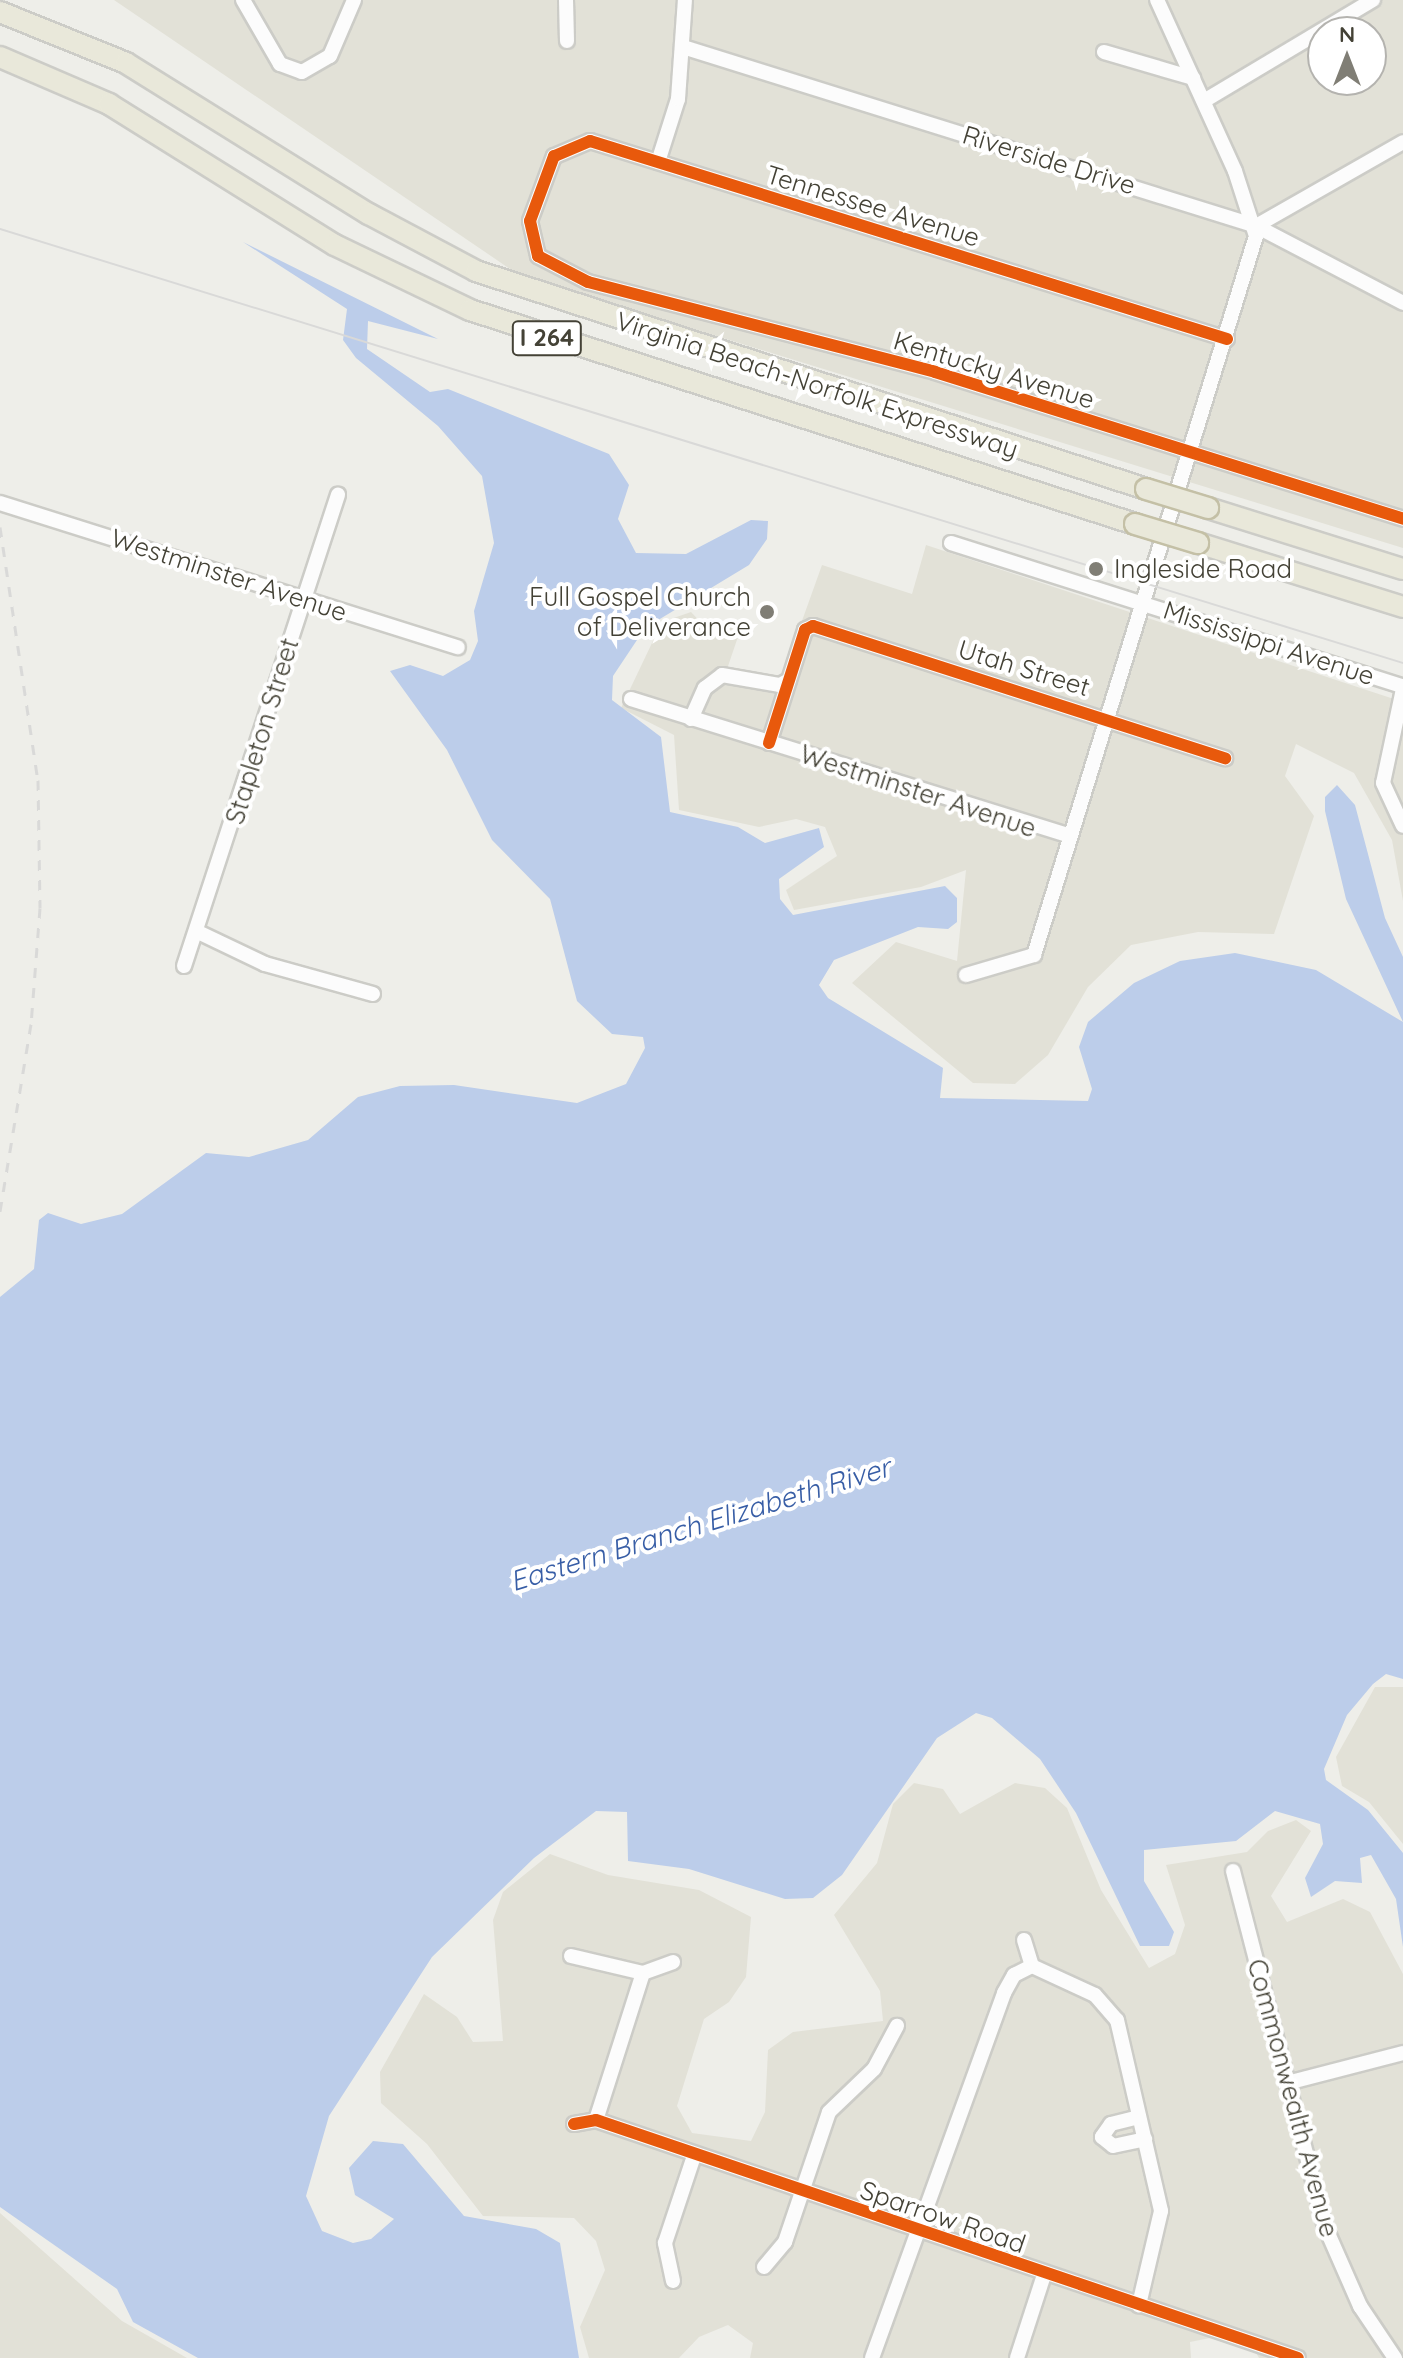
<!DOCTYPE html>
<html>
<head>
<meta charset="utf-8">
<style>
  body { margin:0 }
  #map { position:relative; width:1403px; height:2358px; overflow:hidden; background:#eeeee9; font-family:Quicksand,sans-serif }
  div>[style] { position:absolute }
  .residential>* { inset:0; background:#e2e1d7 }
  .water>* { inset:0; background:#bccdea }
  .roads { filter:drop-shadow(2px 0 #ccccc7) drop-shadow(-2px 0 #ccccc7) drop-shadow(0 2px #ccccc7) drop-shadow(0 -2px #ccccc7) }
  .minor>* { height:14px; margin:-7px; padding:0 7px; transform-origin:7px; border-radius:7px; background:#fcfcfc }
  .highway>* { height:20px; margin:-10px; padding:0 10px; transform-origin:10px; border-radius:10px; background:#e9e8da }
  .tram>* { height:2px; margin:-1px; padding:0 1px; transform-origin:1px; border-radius:1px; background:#d9d9d8 }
  .rail>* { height:3px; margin-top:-1.5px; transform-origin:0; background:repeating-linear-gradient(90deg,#d9d9d8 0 10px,transparent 0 20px) }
  .bridges { filter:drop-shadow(2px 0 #c4c0a6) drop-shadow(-2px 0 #c4c0a6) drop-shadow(0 2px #c4c0a6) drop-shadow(0 -2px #c4c0a6) }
  .highway-bridge>* { height:20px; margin:-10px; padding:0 10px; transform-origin:10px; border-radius:10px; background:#e9e8da }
  .cycleway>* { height:12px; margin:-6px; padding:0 6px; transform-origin:6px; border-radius:6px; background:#e8590c }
  .dots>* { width:22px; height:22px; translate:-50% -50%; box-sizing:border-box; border:4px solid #fff; border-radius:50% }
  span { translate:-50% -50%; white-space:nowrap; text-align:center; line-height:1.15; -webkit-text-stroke:8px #fff; paint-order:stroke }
  .shield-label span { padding:2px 6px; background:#fff; border:2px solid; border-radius:6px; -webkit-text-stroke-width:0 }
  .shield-label { font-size:24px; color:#444236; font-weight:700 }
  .street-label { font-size:26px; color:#444236 }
  .poi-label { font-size:26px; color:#444236 }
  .left { translate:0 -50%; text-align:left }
  .right { translate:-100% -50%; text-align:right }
  .water-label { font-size:28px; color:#385ea6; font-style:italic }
  .north { position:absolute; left:1307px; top:16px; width:80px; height:80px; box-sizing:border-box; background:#fff; border:2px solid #b4b3af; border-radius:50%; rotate:0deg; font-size:22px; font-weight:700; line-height:32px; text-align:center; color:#444236 }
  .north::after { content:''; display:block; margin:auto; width:28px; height:36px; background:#807e75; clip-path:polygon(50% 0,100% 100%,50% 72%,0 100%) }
</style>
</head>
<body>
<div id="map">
  <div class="residential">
    <div style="clip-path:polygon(evenodd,114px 0,1403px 0,1403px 548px,519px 275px,114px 0,1323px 32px,1371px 32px,1371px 80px,1323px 80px,1323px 32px)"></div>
    <div style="clip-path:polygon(926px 545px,1403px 702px,1403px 901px,1392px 840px,1354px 773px,1296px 744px,1285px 776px,1314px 816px,1274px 934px,1198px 932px,1131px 945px,1088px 987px,1048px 1055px,1015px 1084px,973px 1083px,852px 983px,896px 942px,957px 961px,966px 870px,921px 887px,794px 910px,786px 890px,837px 856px,825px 827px,796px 819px,759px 827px,679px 810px,674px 735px,621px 708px,662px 622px,691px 612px,711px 633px,723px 624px,740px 631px,726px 672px,779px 685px,822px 565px,912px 594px)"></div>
    <div style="clip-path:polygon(1375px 1687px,1403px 1687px,1403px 1844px,1369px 1802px,1342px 1786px,1336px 1757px)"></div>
    <div style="clip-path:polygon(914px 1783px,943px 1789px,960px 1814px,1015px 1783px,1045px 1788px,1067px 1808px,1101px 1890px,1149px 1968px,1175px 1954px,1185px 1925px,1166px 1865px,1247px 1852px,1268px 1831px,1296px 1820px,1311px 1831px,1271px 1896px,1287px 1922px,1343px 1899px,1370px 1912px,1403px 1974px,1403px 2358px,1259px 2358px,1251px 2344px,1220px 2336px,1190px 2342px,1191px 2358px,750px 2358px,753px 2343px,728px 2325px,699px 2337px,679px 2358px,589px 2358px,580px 2327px,605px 2270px,596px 2241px,574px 2218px,483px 2216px,427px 2144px,381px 2103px,380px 2072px,424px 1994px,457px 2017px,473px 2042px,503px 2041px,493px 1920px,503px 1892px,550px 1854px,608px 1875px,699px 1890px,751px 1917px,746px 1977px,729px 2002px,704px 2019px,677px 2106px,692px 2133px,751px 2141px,765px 2112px,768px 2050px,793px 2032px,883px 2021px,880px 1991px,834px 1915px,877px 1863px,893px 1804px)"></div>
    <div style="clip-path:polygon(0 2213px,122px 2321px,187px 2358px,0 2358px)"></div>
  </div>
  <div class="water">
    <div style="clip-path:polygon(243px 242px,438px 339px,368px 321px,367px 349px,430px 392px,448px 389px,609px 454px,629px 485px,618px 519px,636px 553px,686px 554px,751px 520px,768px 521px,767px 539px,749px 565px,645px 628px,613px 676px,612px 700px,661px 737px,670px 812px,738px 827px,765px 843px,819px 828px,824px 847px,779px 879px,780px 899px,793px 915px,945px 886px,957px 898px,957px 922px,948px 929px,918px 927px,834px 960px,819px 985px,828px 998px,943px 1068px,940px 1098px,1088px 1101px,1092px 1089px,1079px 1047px,1088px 1022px,1134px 983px,1180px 961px,1235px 953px,1316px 970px,1403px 1022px,1346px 899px,1325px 811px,1325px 797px,1337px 785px,1355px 805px,1385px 918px,1403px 957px,1403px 1679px,1386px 1674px,1373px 1684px,1347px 1715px,1324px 1769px,1326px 1780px,1368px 1810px,1403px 1853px,1403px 1947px,1396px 1899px,1371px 1855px,1360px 1858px,1362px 1883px,1335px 1881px,1311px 1897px,1305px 1878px,1323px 1844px,1320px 1824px,1275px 1811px,1236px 1841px,1144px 1850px,1144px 1881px,1174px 1932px,1169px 1946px,1140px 1946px,1076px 1813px,1040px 1759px,992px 1718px,976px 1713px,937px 1738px,842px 1875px,813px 1898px,785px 1899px,689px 1869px,628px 1861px,627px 1812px,596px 1811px,534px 1858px,432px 1957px,329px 2116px,306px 2196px,322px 2231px,353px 2243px,371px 2239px,394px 2219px,355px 2195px,349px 2168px,373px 2141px,403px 2144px,464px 2216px,536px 2229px,560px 2243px,579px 2358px,198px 2358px,133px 2322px,117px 2289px,0 2207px,0 1297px,34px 1269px,39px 1220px,48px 1213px,81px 1224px,122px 1214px,206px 1153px,249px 1157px,308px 1140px,358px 1097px,400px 1086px,454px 1085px,577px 1103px,626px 1084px,645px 1048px,643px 1037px,612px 1034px,577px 1001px,550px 899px,492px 840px,447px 750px,390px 671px,410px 665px,443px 676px,470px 660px,478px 641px,474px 611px,494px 543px,482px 476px,438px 426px,356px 358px,343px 340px,347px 309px)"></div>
  </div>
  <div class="roads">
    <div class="minor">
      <div style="left:243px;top:0;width:74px;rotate:60deg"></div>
      <div style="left:280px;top:64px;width:23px;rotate:20deg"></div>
      <div style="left:302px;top:72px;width:32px;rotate:-30deg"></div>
      <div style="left:330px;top:56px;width:61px;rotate:-66.8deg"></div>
      <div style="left:566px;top:0;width:41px;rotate:88.6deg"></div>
      <div style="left:683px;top:47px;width:600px;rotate:17.35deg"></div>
      <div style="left:1256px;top:226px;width:166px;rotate:27.6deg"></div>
      <div style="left:1104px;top:52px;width:93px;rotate:16.3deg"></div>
      <div style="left:1204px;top:101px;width:197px;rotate:-30.9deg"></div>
      <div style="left:658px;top:162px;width:66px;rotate:-72.4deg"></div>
      <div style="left:678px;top:99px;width:99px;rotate:-86deg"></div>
      <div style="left:1256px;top:226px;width:169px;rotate:-29.7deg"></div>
      <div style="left:1227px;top:339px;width:667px;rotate:-162.73deg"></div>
      <div style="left:590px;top:141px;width:39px;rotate:157deg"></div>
      <div style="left:554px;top:156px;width:69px;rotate:110.3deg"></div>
      <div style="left:530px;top:221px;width:36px;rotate:77deg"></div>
      <div style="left:538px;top:256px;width:56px;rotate:27.5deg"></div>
      <div style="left:588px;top:282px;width:358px;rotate:14.5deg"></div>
      <div style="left:935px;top:372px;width:491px;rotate:17.4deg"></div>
      <div style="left:0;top:503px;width:480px;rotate:17.5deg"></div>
      <div style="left:951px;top:543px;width:474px;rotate:17.6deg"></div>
      <div style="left:1403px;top:689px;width:96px;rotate:102deg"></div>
      <div style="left:1383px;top:783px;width:47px;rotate:65.1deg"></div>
      <div style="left:631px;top:699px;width:458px;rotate:17.3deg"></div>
      <div style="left:691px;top:719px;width:34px;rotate:-66deg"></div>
      <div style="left:705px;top:688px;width:21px;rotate:-37deg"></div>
      <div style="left:722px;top:675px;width:59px;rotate:9.8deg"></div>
      <div style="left:780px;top:685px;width:10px;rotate:-29deg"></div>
      <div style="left:769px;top:743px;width:119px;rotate:-72.3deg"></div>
      <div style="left:805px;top:630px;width:9px;rotate:-27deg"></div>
      <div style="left:813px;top:626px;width:433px;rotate:17.8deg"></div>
      <div style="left:198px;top:932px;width:74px;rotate:25.5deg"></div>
      <div style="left:265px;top:964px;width:112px;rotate:15.5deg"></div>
      <div style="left:184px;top:966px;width:496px;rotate:-71.9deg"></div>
      <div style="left:966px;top:975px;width:71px;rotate:-16.4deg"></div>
      <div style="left:1034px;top:955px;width:752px;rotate:-72.84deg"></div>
      <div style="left:1256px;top:236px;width:68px;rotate:-107.9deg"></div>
      <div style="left:1235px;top:171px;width:188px;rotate:-114.5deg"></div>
      <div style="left:1233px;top:1871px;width:365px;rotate:75.5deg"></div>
      <div style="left:1324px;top:2224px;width:90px;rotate:66.3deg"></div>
      <div style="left:1360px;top:2306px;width:63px;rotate:56.1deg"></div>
      <div style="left:1024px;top:1940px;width:27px;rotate:73deg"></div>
      <div style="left:571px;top:1956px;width:74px;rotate:13.3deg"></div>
      <div style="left:643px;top:1973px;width:32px;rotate:-20deg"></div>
      <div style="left:1032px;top:1966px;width:69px;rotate:24.7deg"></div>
      <div style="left:1095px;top:1995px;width:33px;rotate:49deg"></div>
      <div style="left:1117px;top:2020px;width:196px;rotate:77deg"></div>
      <div style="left:1161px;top:2211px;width:97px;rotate:103.2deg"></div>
      <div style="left:1287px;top:2083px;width:120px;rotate:-14.5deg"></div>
      <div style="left:1139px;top:2117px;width:29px;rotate:166deg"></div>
      <div style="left:1111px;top:2124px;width:16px;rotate:125deg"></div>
      <div style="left:1102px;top:2137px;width:14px;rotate:39deg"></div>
      <div style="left:1113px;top:2146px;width:33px;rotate:-12deg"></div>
      <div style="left:596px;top:2120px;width:154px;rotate:-72.3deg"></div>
      <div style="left:574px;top:2124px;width:22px;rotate:-10deg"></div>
      <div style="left:596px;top:2120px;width:741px;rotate:18.73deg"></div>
      <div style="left:764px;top:2267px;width:33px;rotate:-50deg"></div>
      <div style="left:785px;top:2242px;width:137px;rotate:-71.3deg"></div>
      <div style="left:829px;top:2112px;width:62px;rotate:-43.7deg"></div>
      <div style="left:874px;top:2069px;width:49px;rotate:-61.9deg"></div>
      <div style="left:673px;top:2281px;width:39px;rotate:-102deg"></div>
      <div style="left:665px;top:2243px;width:92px;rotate:-71.6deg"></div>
      <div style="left:872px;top:2358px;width:388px;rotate:-70.1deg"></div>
      <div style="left:1004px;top:1993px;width:21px;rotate:-61deg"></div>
      <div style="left:1014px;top:1975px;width:20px;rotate:-27deg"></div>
      <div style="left:1017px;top:2358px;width:87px;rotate:-72deg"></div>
    </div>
    <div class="highway">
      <div style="left:0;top:12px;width:136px;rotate:22deg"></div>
      <div style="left:126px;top:63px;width:286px;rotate:31.9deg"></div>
      <div style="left:369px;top:214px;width:121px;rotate:28deg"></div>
      <div style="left:476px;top:271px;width:705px;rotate:18.02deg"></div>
      <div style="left:0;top:57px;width:119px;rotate:23.3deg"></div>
      <div style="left:109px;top:104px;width:266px;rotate:32deg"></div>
      <div style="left:335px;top:245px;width:150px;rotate:25.7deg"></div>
      <div style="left:470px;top:310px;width:699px;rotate:17.84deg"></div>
      <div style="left:1208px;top:508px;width:204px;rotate:17.4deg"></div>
      <div style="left:1198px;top:543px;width:215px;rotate:17.3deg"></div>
    </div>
  </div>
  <div class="tram">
    <div style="left:0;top:229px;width:1469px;rotate:17.19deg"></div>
  </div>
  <div class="rail">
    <div style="left:0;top:527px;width:256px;rotate:81.5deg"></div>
    <div style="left:38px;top:780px;width:128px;rotate:89.1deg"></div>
    <div style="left:40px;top:908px;width:116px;rotate:94.4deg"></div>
    <div style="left:31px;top:1024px;width:190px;rotate:99.4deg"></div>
  </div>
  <div class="bridges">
    <div class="highway-bridge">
      <div style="left:1146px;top:489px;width:65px;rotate:17deg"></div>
      <div style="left:1135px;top:524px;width:66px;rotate:16.8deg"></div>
    </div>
  </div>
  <div class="cycleway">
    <div style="left:1227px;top:339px;width:667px;rotate:-162.73deg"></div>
    <div style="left:590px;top:141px;width:39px;rotate:157deg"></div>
    <div style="left:554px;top:156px;width:69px;rotate:110.3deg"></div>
    <div style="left:530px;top:221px;width:36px;rotate:77deg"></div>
    <div style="left:538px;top:256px;width:56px;rotate:27.5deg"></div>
    <div style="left:588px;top:282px;width:358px;rotate:14.5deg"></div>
    <div style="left:935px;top:372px;width:491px;rotate:17.4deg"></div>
    <div style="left:769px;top:743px;width:119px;rotate:-72.3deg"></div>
    <div style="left:805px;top:630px;width:9px;rotate:-27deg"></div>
    <div style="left:813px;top:626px;width:433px;rotate:17.8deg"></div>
    <div style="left:574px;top:2124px;width:22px;rotate:-10deg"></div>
    <div style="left:596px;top:2120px;width:741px;rotate:18.73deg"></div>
  </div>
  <div class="dots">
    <div style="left:1096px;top:569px;background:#807e75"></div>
    <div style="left:767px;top:612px;background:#807e75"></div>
  </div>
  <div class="shield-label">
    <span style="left:547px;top:338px">I 264</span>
  </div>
  <div class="street-label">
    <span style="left:1049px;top:160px;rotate:17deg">Riverside Drive</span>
    <span style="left:873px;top:206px;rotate:17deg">Tennessee Avenue</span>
    <span style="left:994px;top:370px;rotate:17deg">Kentucky Avenue</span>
    <span style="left:817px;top:385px;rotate:18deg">Virginia Beach-Norfolk Expressway</span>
    <span style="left:229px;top:575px;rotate:18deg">Westminster Avenue</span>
    <span style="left:1269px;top:643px;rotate:18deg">Mississippi Avenue</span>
    <span style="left:1024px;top:668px;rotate:17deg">Utah Street</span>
    <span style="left:262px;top:731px;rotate:-73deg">Stapleton Street</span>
    <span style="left:918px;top:791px;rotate:18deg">Westminster Avenue</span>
    <span style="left:1293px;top:2098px;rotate:75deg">Commonwealth Avenue</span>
    <span style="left:943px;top:2217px;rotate:19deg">Sparrow Road</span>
  </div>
  <div class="poi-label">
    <span class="left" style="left:1114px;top:569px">Ingleside Road</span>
    <span class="right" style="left:751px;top:612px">Full Gospel Church<br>of Deliverance</span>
  </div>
  <div class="water-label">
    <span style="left:700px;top:1524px;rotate:-17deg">Eastern Branch Elizabeth River</span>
  </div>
  <div class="north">N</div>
</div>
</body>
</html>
